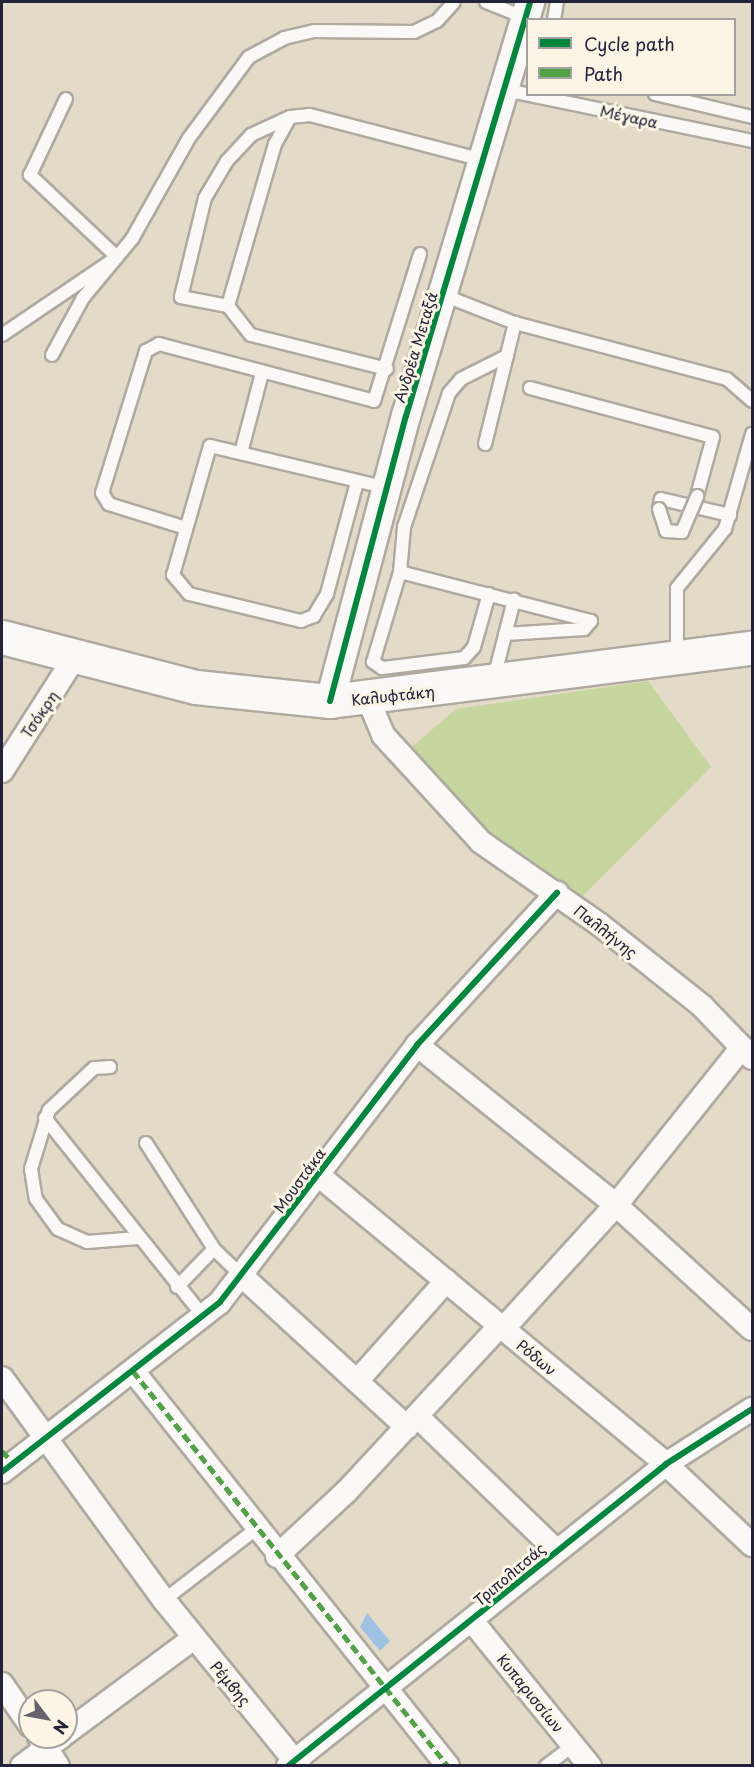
<!DOCTYPE html>
<html>
<head>
<meta charset="utf-8">
<style>
  body { margin:0 }
  #map { position:relative; width:754px; height:1767px; overflow:hidden; background:#e3dac7; font-family:"Playpen Sans",sans-serif }
  div>[style] { position:absolute }
  .green>* { inset:0; background:#c5d69e }
  .water>* { inset:0; background:#9dc2e3 }
  .roads { filter:drop-shadow(2px 0 #afa9a0) drop-shadow(-2px 0 #afa9a0) drop-shadow(0 2px #afa9a0) drop-shadow(0 -2px #afa9a0) }
  .service>* { height:12px; margin:-6px; padding:0 6px; transform-origin:6px; border-radius:6px; background:#fbf9f7 }
  .minor>* { height:22px; margin:-11px; padding:0 11px; transform-origin:11px; border-radius:11px; background:#fbf9f7 }
  .tertiary>* { height:28px; margin:-14px; padding:0 14px; transform-origin:14px; border-radius:14px; background:#fbf9f7 }
  .secondary>* { height:33px; margin:-16.5px; padding:0 16.5px; transform-origin:16.5px; border-radius:16.5px; background:#fbf9f7 }
  .bridges { filter:drop-shadow(2px 0 #afa9a0) drop-shadow(-2px 0 #afa9a0) drop-shadow(0 2px #afa9a0) drop-shadow(0 -2px #afa9a0) }
  .service-bridge>* { height:12px; margin:-6px; padding:0 6px; transform-origin:6px; border-radius:6px; background:#fbf9f7 }
  .quiet>* { height:4.5px; margin-top:-2.25px; transform-origin:0; background:repeating-linear-gradient(90deg,#50a245 0 9px,transparent 0 13.5px) }
  .cycleway>* { height:6px; margin:-3px; padding:0 3px; transform-origin:3px; border-radius:3px; background:#00873e }
  span { translate:-50% -50%; white-space:nowrap; text-align:center; line-height:1.15; -webkit-text-stroke:6px #fcf5e5; paint-order:stroke }
  .street-label { font-size:15px; color:#22223b }
  .frame { position:absolute; inset:0; border:3px solid #22223b; pointer-events:none }
  .legend { position:absolute; left:526px; top:18px; width:210px; height:78px; box-sizing:border-box; background:#fcf5e5; border:2px solid #a5a1a1; margin:0; padding:8px 10px; list-style:none; font-size:18px; color:#22223b }
  .legend li { display:flex; align-items:center; gap:12px; height:30px }
  .legend b { width:30px; border:2px solid #a5a1a1 }
  .north { position:absolute; left:18px; top:1689px; width:60px; height:60px; box-sizing:border-box; background:#fcf5e5; border:2px solid #a5a1a1; border-radius:50%; rotate:122deg; font-size:16px; font-weight:700; line-height:24px; text-align:center; color:#22223b }
  .north::after { content:''; display:block; margin:auto; width:21px; height:27px; background:#66626c; clip-path:polygon(50% 0,100% 100%,50% 72%,0 100%) }
</style>
</head>
<body>
<div id="map">
  <div class="green">
    <div style="clip-path:polygon(648px 681px,711px 767px,578px 901px,504px 850px,407px 751px,456px 709px)"></div>
  </div>
  <div class="water">
    <div style="clip-path:polygon(367px 1613px,390px 1641px,380px 1651px,360px 1627px)"></div>
  </div>
  <div class="roads">
    <div class="service">
      <div style="left:486px;top:2px;width:43px;rotate:21.8deg"></div>
      <div style="left:554px;top:20px;width:18px;rotate:-81deg"></div>
      <div style="left:506px;top:90px;width:251px;rotate:11.7deg"></div>
      <div style="left:655px;top:94px;width:100px;rotate:13.3deg"></div>
      <div style="left:290px;top:117px;width:31px;rotate:119deg"></div>
      <div style="left:275px;top:144px;width:169px;rotate:106.2deg"></div>
      <div style="left:228px;top:306px;width:48px;rotate:-169.2deg"></div>
      <div style="left:181px;top:297px;width:102px;rotate:-76.4deg"></div>
      <div style="left:205px;top:198px;width:43px;rotate:-59.3deg"></div>
      <div style="left:227px;top:161px;width:35px;rotate:-47deg"></div>
      <div style="left:251px;top:135px;width:43px;rotate:-24.8deg"></div>
      <div style="left:290px;top:117px;width:20px;rotate:-6deg"></div>
      <div style="left:310px;top:115px;width:179px;rotate:14.6deg"></div>
      <div style="left:443px;top:295px;width:77px;rotate:21.3deg"></div>
      <div style="left:515px;top:323px;width:219px;rotate:14.8deg"></div>
      <div style="left:727px;top:379px;width:33px;rotate:41deg"></div>
      <div style="left:228px;top:306px;width:37px;rotate:52deg"></div>
      <div style="left:251px;top:335px;width:140px;rotate:14deg"></div>
      <div style="left:2px;top:335px;width:139px;rotate:-34.1deg"></div>
      <div style="left:117px;top:257px;width:120px;rotate:-136.7deg"></div>
      <div style="left:30px;top:175px;width:84px;rotate:-64.7deg"></div>
      <div style="left:52px;top:355px;width:65px;rotate:-61.5deg"></div>
      <div style="left:83px;top:298px;width:77px;rotate:-50.3deg"></div>
      <div style="left:132px;top:239px;width:116px;rotate:-60.6deg"></div>
      <div style="left:189px;top:138px;width:101px;rotate:-53.5deg"></div>
      <div style="left:249px;top:57px;width:40px;rotate:-28deg"></div>
      <div style="left:284px;top:38px;width:31px;rotate:-13deg"></div>
      <div style="left:314px;top:31px;width:100px;rotate:0.6deg"></div>
      <div style="left:414px;top:32px;width:25px;rotate:-26deg"></div>
      <div style="left:437px;top:21px;width:25px;rotate:-48deg"></div>
      <div style="left:530px;top:388px;width:189px;rotate:15deg"></div>
      <div style="left:713px;top:437px;width:61px;rotate:105.2deg"></div>
      <div style="left:485px;top:444px;width:125px;rotate:-76.1deg"></div>
      <div style="left:241px;top:453px;width:83px;rotate:-75.3deg"></div>
      <div style="left:357px;top:482px;width:116px;rotate:105deg"></div>
      <div style="left:327px;top:594px;width:26px;rotate:121deg"></div>
      <div style="left:314px;top:616px;width:14px;rotate:159deg"></div>
      <div style="left:301px;top:621px;width:115px;rotate:-166.4deg"></div>
      <div style="left:189px;top:594px;width:25px;rotate:-130deg"></div>
      <div style="left:173px;top:575px;width:134px;rotate:-74deg"></div>
      <div style="left:210px;top:446px;width:182px;rotate:13.3deg"></div>
      <div style="left:659px;top:509px;width:10px;rotate:-79deg"></div>
      <div style="left:661px;top:499px;width:71px;rotate:13.1deg"></div>
      <div style="left:186px;top:528px;width:81px;rotate:-162.7deg"></div>
      <div style="left:109px;top:504px;width:13px;rotate:-122deg"></div>
      <div style="left:102px;top:493px;width:149px;rotate:-72.8deg"></div>
      <div style="left:146px;top:351px;width:15px;rotate:-28deg"></div>
      <div style="left:159px;top:344px;width:222px;rotate:14.8deg"></div>
      <div style="left:374px;top:401px;width:154px;rotate:-72.6deg"></div>
      <div style="left:400px;top:572px;width:197px;rotate:14.4deg"></div>
      <div style="left:591px;top:621px;width:11px;rotate:131deg"></div>
      <div style="left:584px;top:629px;width:79px;rotate:176.4deg"></div>
      <div style="left:489px;top:594px;width:55px;rotate:105.8deg"></div>
      <div style="left:474px;top:647px;width:15px;rotate:132deg"></div>
      <div style="left:464px;top:658px;width:83px;rotate:173deg"></div>
      <div style="left:382px;top:668px;width:11px;rotate:-146deg"></div>
      <div style="left:373px;top:662px;width:94px;rotate:-73.3deg"></div>
      <div style="left:400px;top:572px;width:45px;rotate:-84.9deg"></div>
      <div style="left:404px;top:527px;width:141px;rotate:-71.4deg"></div>
      <div style="left:449px;top:393px;width:18px;rotate:-49deg"></div>
      <div style="left:461px;top:379px;width:51px;rotate:-26.6deg"></div>
      <div style="left:677px;top:655px;width:67px;rotate:-90deg"></div>
      <div style="left:677px;top:588px;width:76px;rotate:-50.9deg"></div>
      <div style="left:725px;top:529px;width:99px;rotate:-74.1deg"></div>
      <div style="left:494px;top:678px;width:81px;rotate:-75.6deg"></div>
      <div style="left:110px;top:1067px;width:16px;rotate:176deg"></div>
      <div style="left:94px;top:1068px;width:62px;rotate:137deg"></div>
      <div style="left:49px;top:1110px;width:62px;rotate:107deg"></div>
      <div style="left:31px;top:1169px;width:30px;rotate:81deg"></div>
      <div style="left:36px;top:1199px;width:37px;rotate:54deg"></div>
      <div style="left:58px;top:1229px;width:32px;rotate:24deg"></div>
      <div style="left:87px;top:1242px;width:51px;rotate:-4.5deg"></div>
      <div style="left:45px;top:1118px;width:255px;rotate:51.4deg"></div>
      <div style="left:146px;top:1143px;width:126px;rotate:57.3deg"></div>
      <div style="left:214px;top:1249px;width:39px;rotate:44deg"></div>
      <div style="left:177px;top:1287px;width:53px;rotate:-45.8deg"></div>
      <div style="left:164px;top:1600px;width:116px;rotate:-37.7deg"></div>
      <div style="left:546px;top:1766px;width:35px;rotate:-37deg"></div>
    </div>
    <div class="minor">
      <div style="left:368px;top:699px;width:39px;rotate:67deg"></div>
      <div style="left:383px;top:735px;width:145px;rotate:47.5deg"></div>
      <div style="left:481px;top:842px;width:144px;rotate:34.8deg"></div>
      <div style="left:599px;top:924px;width:132px;rotate:38.5deg"></div>
      <div style="left:702px;top:1006px;width:72px;rotate:46.1deg"></div>
      <div style="left:2px;top:771px;width:135px;rotate:-57.4deg"></div>
      <div style="left:417px;top:1045px;width:255px;rotate:38.8deg"></div>
      <div style="left:616px;top:1205px;width:184px;rotate:42.4deg"></div>
      <div style="left:317px;top:1174px;width:454px;rotate:39.7deg"></div>
      <div style="left:666px;top:1464px;width:118px;rotate:43.3deg"></div>
      <div style="left:242px;top:1276px;width:224px;rotate:42.5deg"></div>
      <div style="left:503px;top:1329px;width:168px;rotate:-47.7deg"></div>
      <div style="left:616px;top:1205px;width:202px;rotate:-51.4deg"></div>
      <div style="left:133px;top:1371px;width:505px;rotate:51.43deg"></div>
      <div style="left:2px;top:1378px;width:275px;rotate:53.9deg"></div>
      <div style="left:164px;top:1600px;width:214px;rotate:50.9deg"></div>
      <div style="left:357px;top:1381px;width:134px;rotate:-48.3deg"></div>
      <div style="left:417px;top:1416px;width:193px;rotate:44deg"></div>
      <div style="left:2px;top:1472px;width:276px;rotate:-37.9deg"></div>
      <div style="left:220px;top:1302px;width:324px;rotate:-52.5deg"></div>
      <div style="left:417px;top:1045px;width:207px;rotate:-47.4deg"></div>
      <div style="left:277px;top:1556px;width:96px;rotate:-42.9deg"></div>
      <div style="left:347px;top:1491px;width:225px;rotate:-47.2deg"></div>
      <div style="left:472px;top:1621px;width:187px;rotate:50.9deg"></div>
      <div style="left:2px;top:1684px;width:50px;rotate:55.7deg"></div>
      <div style="left:66px;top:1733px;width:159px;rotate:-36.6deg"></div>
      <div style="left:39px;top:1737px;width:35px;rotate:57deg"></div>
      <div style="left:22px;top:1766px;width:49px;rotate:-36.6deg"></div>
      <div style="left:288px;top:1766px;width:484px;rotate:-38.6deg"></div>
      <div style="left:666px;top:1464px;width:102px;rotate:-32.6deg"></div>
    </div>
    <div class="tertiary">
      <div style="left:330px;top:701px;width:295px;rotate:-75.1deg"></div>
      <div style="left:406px;top:416px;width:432px;rotate:-73.3deg"></div>
    </div>
    <div class="secondary">
      <div style="left:2px;top:637px;width:200px;rotate:14.5deg"></div>
      <div style="left:196px;top:687px;width:135px;rotate:6deg"></div>
      <div style="left:330px;top:701px;width:425px;rotate:-7.2deg"></div>
    </div>
  </div>
  <div class="bridges">
    <div class="service-bridge">
      <div style="left:659px;top:509px;width:23px;rotate:72deg"></div>
      <div style="left:666px;top:531px;width:16px;rotate:4deg"></div>
      <div style="left:682px;top:532px;width:39px;rotate:-67deg"></div>
    </div>
  </div>
  <div class="quiet">
    <div style="left:133px;top:1371px;width:505px;rotate:51.43deg"></div>
    <div style="left:2px;top:1451px;width:16px;rotate:45deg"></div>
  </div>
  <div class="cycleway">
    <div style="left:330px;top:701px;width:295px;rotate:-75.1deg"></div>
    <div style="left:406px;top:416px;width:432px;rotate:-73.3deg"></div>
    <div style="left:2px;top:1472px;width:276px;rotate:-37.9deg"></div>
    <div style="left:220px;top:1302px;width:324px;rotate:-52.5deg"></div>
    <div style="left:417px;top:1045px;width:207px;rotate:-47.4deg"></div>
    <div style="left:288px;top:1766px;width:484px;rotate:-38.6deg"></div>
    <div style="left:666px;top:1464px;width:102px;rotate:-32.6deg"></div>
  </div>
  <div class="street-label">
    <span style="left:629px;top:116px;rotate:12deg">Μέγαρα</span>
    <span style="left:415px;top:347px;rotate:-73deg">Ανδρέα Μεταξά</span>
    <span style="left:393px;top:695px;rotate:-6deg">Καλυφτάκη</span>
    <span style="left:39px;top:714px;rotate:-56deg">Τσόκρη</span>
    <span style="left:606px;top:931px;rotate:38deg">Παλλήνης</span>
    <span style="left:299px;top:1180px;rotate:-54deg">Μουστάκα</span>
    <span style="left:537px;top:1357px;rotate:40deg">Ρόδων</span>
    <span style="left:509px;top:1574px;rotate:-40deg">Τριπολιτσάς</span>
    <span style="left:231px;top:1683px;rotate:50deg">Ρέμβης</span>
    <span style="left:531px;top:1693px;rotate:51deg">Κυπαρισσίων</span>
  </div>
  <div class="frame"></div>
  <ul class="legend">
  <li><b style="height:8px;background:#00873e"></b>Cycle path</li>
  <li><b style="height:8px;background:#50a245"></b>Path</li>
  </ul>
  <div class="north">N</div>
</div>
</body>
</html>
